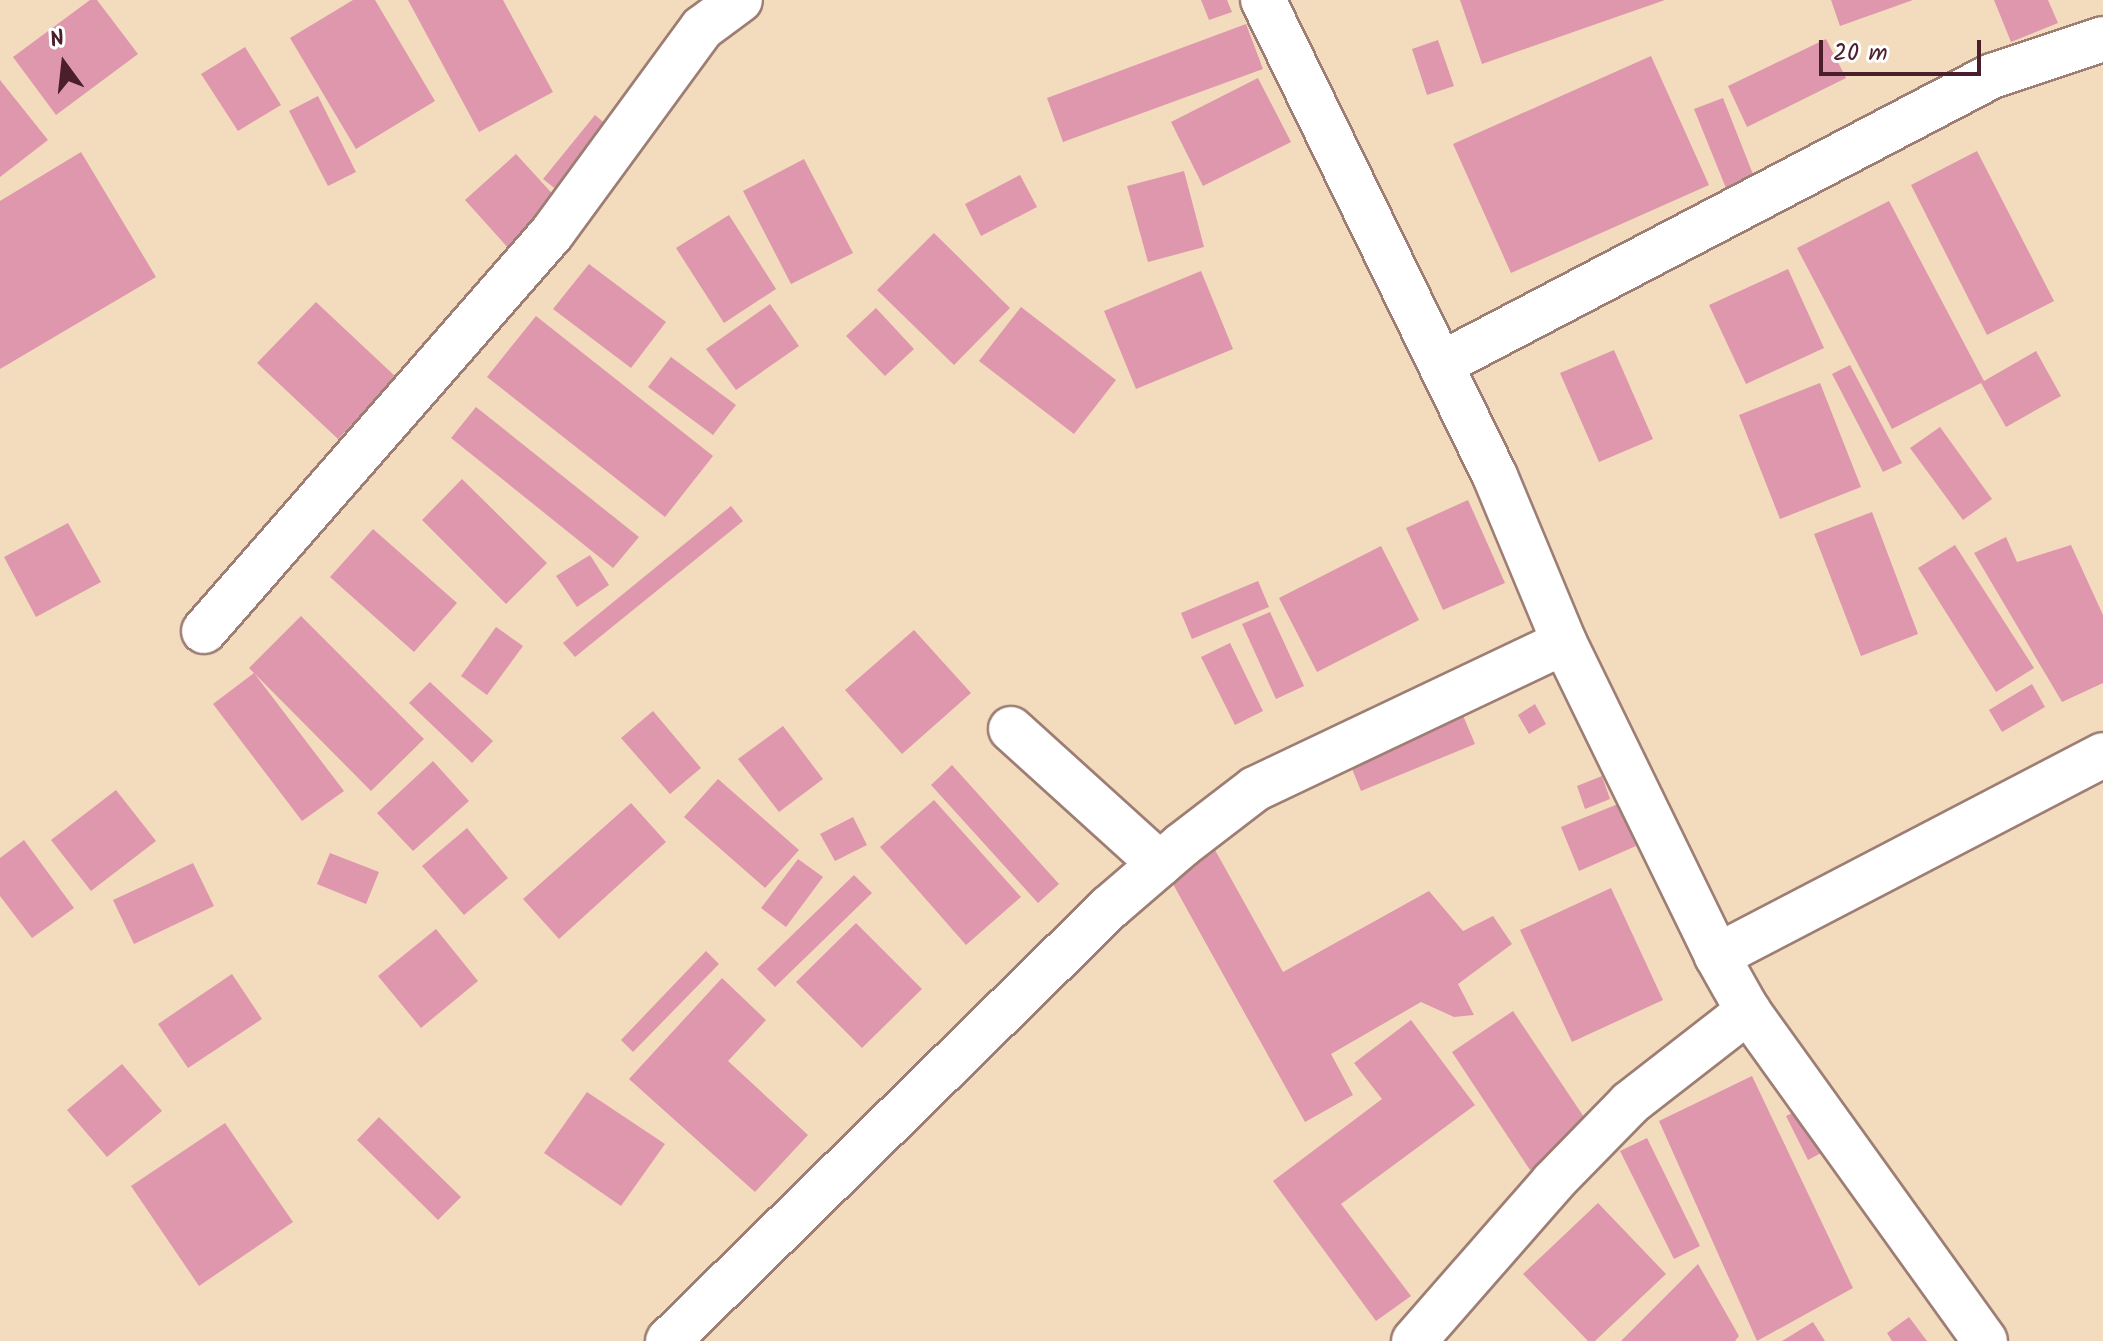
<!DOCTYPE html>
<html>
<head>
<meta charset="utf-8">
<style>
  body { margin:0 }
  #map { position:relative; width:2103px; height:1341px; overflow:hidden; background:#f3dcbe; font-family:Kalam,sans-serif }
  div>[style] { position:absolute }
  .building>* { inset:0; background:#de97ac }
  .roads { filter:drop-shadow(2px 0 #9e7e74) drop-shadow(-2px 0 #9e7e74) drop-shadow(0 2px #9e7e74) drop-shadow(0 -2px #9e7e74) }
  .street>* { height:44px; margin:-22px; padding:0 22px; transform-origin:22px; border-radius:22px; background:#fff }
  .highway>* { height:44px; margin:-22px; padding:0 22px; transform-origin:22px; border-radius:22px; background:#fff }
  span { translate:-50% -50%; white-space:nowrap; text-align:center; line-height:1.15; -webkit-text-stroke:7px #fff; paint-order:stroke }
  .north { position:absolute; left:24px; top:24px; width:80px; height:80px; -webkit-text-stroke:6px #fff; paint-order:stroke; rotate:345deg; font-size:22px; font-weight:700; line-height:32px; text-align:center; color:#4a1f2b }
  .north::after { content:''; display:block; margin:auto; width:28px; height:36px; background:#4a1f2b; clip-path:polygon(50% 0,100% 100%,50% 72%,0 100%) }
  .scale { position:absolute; left:1819px; top:40px; width:162px; height:36px; box-sizing:border-box; border:4px solid #4a1f2b; border-top:0; padding-left:10px; font-size:24px; line-height:28px; white-space:nowrap; color:#4a1f2b; -webkit-text-stroke:6px #fff; paint-order:stroke }
</style>
</head>
<body>
<div id="map">
  <div class="building">
    <div style="clip-path:polygon(90px 0,97px 0,138px 54px,56px 115px,13px 57px)"></div>
    <div style="clip-path:polygon(353px 0,375px 0,435px 101px,356px 149px,290px 38px)"></div>
    <div style="clip-path:polygon(408px 0,503px 0,553px 92px,479px 132px)"></div>
    <div style="clip-path:polygon(1201px 0,1227px 0,1232px 12px,1209px 20px)"></div>
    <div style="clip-path:polygon(1460px 0,1665px 0,1482px 64px)"></div>
    <div style="clip-path:polygon(1831px 0,1913px 0,1840px 26px)"></div>
    <div style="clip-path:polygon(1994px 0,2048px 0,2058px 23px,2011px 42px)"></div>
    <div style="clip-path:polygon(1246px 24px,1263px 69px,1063px 142px,1047px 98px)"></div>
    <div style="clip-path:polygon(1826px 39px,1846px 78px,1747px 127px,1728px 86px)"></div>
    <div style="clip-path:polygon(1438px 40px,1454px 86px,1427px 95px,1412px 49px)"></div>
    <div style="clip-path:polygon(245px 47px,281px 105px,238px 131px,201px 74px)"></div>
    <div style="clip-path:polygon(1651px 56px,1709px 185px,1511px 273px,1453px 144px)"></div>
    <div style="clip-path:polygon(1258px 78px,1291px 142px,1203px 186px,1171px 122px)"></div>
    <div style="clip-path:polygon(0 80px,48px 140px,0 177px)"></div>
    <div style="clip-path:polygon(318px 96px,356px 172px,328px 186px,289px 111px)"></div>
    <div style="clip-path:polygon(1723px 98px,1758px 187px,1730px 198px,1694px 109px)"></div>
    <div style="clip-path:polygon(595px 115px,615px 132px,563px 195px,543px 179px)"></div>
    <div style="clip-path:polygon(1977px 151px,2054px 301px,1987px 335px,1911px 185px)"></div>
    <div style="clip-path:polygon(81px 152px,156px 277px,0 369px,0 201px)"></div>
    <div style="clip-path:polygon(516px 154px,569px 212px,518px 259px,465px 200px)"></div>
    <div style="clip-path:polygon(804px 159px,853px 253px,791px 284px,743px 191px)"></div>
    <div style="clip-path:polygon(1184px 171px,1204px 247px,1148px 262px,1127px 186px)"></div>
    <div style="clip-path:polygon(1020px 175px,1037px 207px,981px 236px,965px 204px)"></div>
    <div style="clip-path:polygon(1889px 201px,1984px 381px,2036px 351px,2061px 396px,2006px 427px,1981px 383px,1892px 429px,1797px 248px)"></div>
    <div style="clip-path:polygon(729px 215px,776px 289px,724px 323px,676px 248px)"></div>
    <div style="clip-path:polygon(934px 233px,1010px 308px,954px 365px,877px 290px)"></div>
    <div style="clip-path:polygon(589px 264px,666px 322px,631px 368px,553px 309px)"></div>
    <div style="clip-path:polygon(1788px 269px,1824px 348px,1746px 384px,1709px 305px)"></div>
    <div style="clip-path:polygon(1201px 271px,1233px 349px,1136px 389px,1104px 311px)"></div>
    <div style="clip-path:polygon(316px 302px,397px 378px,338px 439px,257px 363px)"></div>
    <div style="clip-path:polygon(770px 304px,799px 346px,736px 390px,706px 349px)"></div>
    <div style="clip-path:polygon(1021px 307px,1116px 380px,1074px 434px,979px 361px)"></div>
    <div style="clip-path:polygon(876px 308px,914px 349px,885px 376px,846px 336px)"></div>
    <div style="clip-path:polygon(536px 316px,713px 456px,665px 517px,487px 377px)"></div>
    <div style="clip-path:polygon(1614px 350px,1653px 439px,1599px 462px,1560px 373px)"></div>
    <div style="clip-path:polygon(671px 357px,736px 405px,713px 435px,648px 387px)"></div>
    <div style="clip-path:polygon(1850px 365px,1902px 463px,1883px 472px,1832px 374px)"></div>
    <div style="clip-path:polygon(1820px 383px,1861px 487px,1780px 519px,1739px 415px)"></div>
    <div style="clip-path:polygon(476px 407px,639px 537px,613px 568px,451px 438px)"></div>
    <div style="clip-path:polygon(1940px 427px,1992px 499px,1963px 520px,1910px 448px)"></div>
    <div style="clip-path:polygon(462px 479px,547px 563px,506px 604px,422px 520px)"></div>
    <div style="clip-path:polygon(1468px 500px,1505px 583px,1443px 610px,1406px 528px)"></div>
    <div style="clip-path:polygon(731px 506px,743px 521px,575px 657px,563px 643px)"></div>
    <div style="clip-path:polygon(1872px 512px,1918px 634px,1861px 656px,1814px 534px)"></div>
    <div style="clip-path:polygon(68px 523px,101px 582px,36px 617px,4px 557px)"></div>
    <div style="clip-path:polygon(373px 529px,457px 603px,414px 652px,330px 577px)"></div>
    <div style="clip-path:polygon(2006px 537px,2017px 562px,2071px 545px,2103px 615px,2103px 683px,2062px 702px,1974px 553px)"></div>
    <div style="clip-path:polygon(1955px 545px,2034px 668px,1996px 692px,1918px 568px)"></div>
    <div style="clip-path:polygon(1381px 546px,1419px 620px,1317px 672px,1279px 598px)"></div>
    <div style="clip-path:polygon(590px 555px,609px 585px,577px 607px,556px 576px)"></div>
    <div style="clip-path:polygon(1258px 581px,1269px 607px,1192px 639px,1181px 613px)"></div>
    <div style="clip-path:polygon(1270px 612px,1304px 686px,1276px 699px,1242px 624px)"></div>
    <div style="clip-path:polygon(301px 616px,424px 739px,371px 791px,254px 673px,344px 791px,302px 821px,213px 704px,254px 673px,249px 668px)"></div>
    <div style="clip-path:polygon(496px 627px,523px 646px,487px 695px,461px 676px)"></div>
    <div style="clip-path:polygon(914px 630px,971px 693px,902px 754px,845px 690px)"></div>
    <div style="clip-path:polygon(1230px 643px,1263px 711px,1235px 725px,1201px 657px)"></div>
    <div style="clip-path:polygon(430px 682px,493px 741px,472px 763px,409px 703px)"></div>
    <div style="clip-path:polygon(2032px 684px,2045px 707px,2002px 732px,1989px 710px)"></div>
    <div style="clip-path:polygon(1535px 704px,1546px 724px,1529px 734px,1518px 715px)"></div>
    <div style="clip-path:polygon(653px 711px,701px 768px,670px 794px,621px 738px)"></div>
    <div style="clip-path:polygon(1462px 713px,1475px 744px,1361px 791px,1348px 759px)"></div>
    <div style="clip-path:polygon(783px 726px,823px 779px,779px 812px,738px 759px)"></div>
    <div style="clip-path:polygon(433px 761px,469px 801px,413px 851px,377px 813px)"></div>
    <div style="clip-path:polygon(952px 765px,1059px 884px,1038px 903px,931px 785px)"></div>
    <div style="clip-path:polygon(1602px 776px,1610px 799px,1585px 809px,1577px 786px)"></div>
    <div style="clip-path:polygon(718px 779px,799px 850px,765px 888px,684px 817px)"></div>
    <div style="clip-path:polygon(116px 790px,156px 841px,91px 891px,51px 840px)"></div>
    <div style="clip-path:polygon(934px 800px,1021px 897px,966px 945px,880px 847px)"></div>
    <div style="clip-path:polygon(631px 803px,666px 842px,559px 939px,523px 899px)"></div>
    <div style="clip-path:polygon(1618px 804px,1636px 846px,1579px 871px,1561px 827px)"></div>
    <div style="clip-path:polygon(853px 817px,867px 845px,835px 861px,820px 834px)"></div>
    <div style="clip-path:polygon(467px 828px,508px 878px,464px 915px,422px 866px)"></div>
    <div style="clip-path:polygon(24px 840px,74px 908px,32px 938px,0 896px,0 858px)"></div>
    <div style="clip-path:polygon(1215px 850px,1283px 972px,1429px 891px,1463px 931px,1493px 916px,1512px 944px,1458px 984px,1474px 1015px,1454px 1017px,1421px 1002px,1331px 1054px,1353px 1095px,1305px 1122px,1168px 875px)"></div>
    <div style="clip-path:polygon(330px 853px,379px 872px,366px 904px,317px 884px)"></div>
    <div style="clip-path:polygon(798px 859px,823px 877px,786px 927px,761px 908px)"></div>
    <div style="clip-path:polygon(193px 863px,214px 906px,134px 944px,113px 900px)"></div>
    <div style="clip-path:polygon(854px 875px,872px 893px,775px 987px,757px 969px)"></div>
    <div style="clip-path:polygon(1611px 888px,1663px 1000px,1572px 1042px,1520px 930px)"></div>
    <div style="clip-path:polygon(856px 923px,922px 989px,862px 1048px,796px 982px)"></div>
    <div style="clip-path:polygon(436px 929px,478px 981px,421px 1028px,378px 976px)"></div>
    <div style="clip-path:polygon(706px 951px,719px 964px,633px 1052px,621px 1040px)"></div>
    <div style="clip-path:polygon(232px 974px,262px 1019px,188px 1068px,158px 1024px)"></div>
    <div style="clip-path:polygon(722px 978px,766px 1020px,728px 1061px,808px 1135px,755px 1192px,629px 1079px)"></div>
    <div style="clip-path:polygon(1513px 1011px,1592px 1129px,1530px 1170px,1452px 1052px)"></div>
    <div style="clip-path:polygon(1411px 1020px,1475px 1105px,1341px 1204px,1411px 1296px,1376px 1321px,1273px 1181px,1382px 1099px,1354px 1063px)"></div>
    <div style="clip-path:polygon(122px 1064px,162px 1111px,107px 1157px,67px 1110px)"></div>
    <div style="clip-path:polygon(1752px 1076px,1853px 1288px,1757px 1341px,1659px 1121px)"></div>
    <div style="clip-path:polygon(587px 1092px,665px 1144px,621px 1206px,544px 1153px)"></div>
    <div style="clip-path:polygon(1803px 1108px,1825px 1151px,1808px 1160px,1786px 1116px)"></div>
    <div style="clip-path:polygon(379px 1117px,461px 1197px,438px 1220px,357px 1140px)"></div>
    <div style="clip-path:polygon(225px 1123px,293px 1222px,199px 1286px,131px 1186px)"></div>
    <div style="clip-path:polygon(1647px 1138px,1700px 1246px,1674px 1259px,1620px 1151px)"></div>
    <div style="clip-path:polygon(1598px 1203px,1666px 1274px,1595px 1341px,1588px 1341px,1523px 1274px)"></div>
    <div style="clip-path:polygon(1698px 1264px,1739px 1336px,1735px 1341px,1621px 1341px)"></div>
    <div style="clip-path:polygon(1909px 1317px,1927px 1341px,1892px 1341px,1887px 1333px)"></div>
    <div style="clip-path:polygon(1813px 1322px,1825px 1341px,1782px 1341px)"></div>
  </div>
  <div class="roads">
    <div class="street">
      <div style="left:1441px;top:364px;width:622px;rotate:-27.6deg"></div>
      <div style="left:1992px;top:76px;width:117px;rotate:-18.4deg"></div>
      <div style="left:204px;top:631px;width:529px;rotate:-48.83deg"></div>
      <div style="left:552px;top:233px;width:254px;rotate:-53.8deg"></div>
      <div style="left:702px;top:28px;width:47px;rotate:-36.4deg"></div>
      <div style="left:1011px;top:729px;width:201px;rotate:42.2deg"></div>
      <div style="left:1717px;top:956px;width:435px;rotate:-27.5deg"></div>
      <div style="left:668px;top:1341px;width:619px;rotate:-44.48deg"></div>
      <div style="left:1110px;top:907px;width:95px;rotate:-40.7deg"></div>
      <div style="left:1182px;top:845px;width:92px;rotate:-37.5deg"></div>
      <div style="left:1255px;top:789px;width:342px;rotate:-25.4deg"></div>
      <div style="left:1414px;top:1341px;width:211px;rotate:-48.8deg"></div>
      <div style="left:1553px;top:1182px;width:110px;rotate:-45.7deg"></div>
      <div style="left:1630px;top:1103px;width:150px;rotate:-37.9deg"></div>
    </div>
    <div class="highway">
      <div style="left:1263px;top:0;width:530px;rotate:64.02deg"></div>
      <div style="left:1495px;top:476px;width:180px;rotate:67.4deg"></div>
      <div style="left:1564px;top:642px;width:349px;rotate:64deg"></div>
      <div style="left:1717px;top:956px;width:63px;rotate:60.6deg"></div>
      <div style="left:1748px;top:1011px;width:406px;rotate:54.3deg"></div>
    </div>
  </div>
  <div class="north">N</div>
  <div class="scale">20 m</div>
</div>
</body>
</html>
